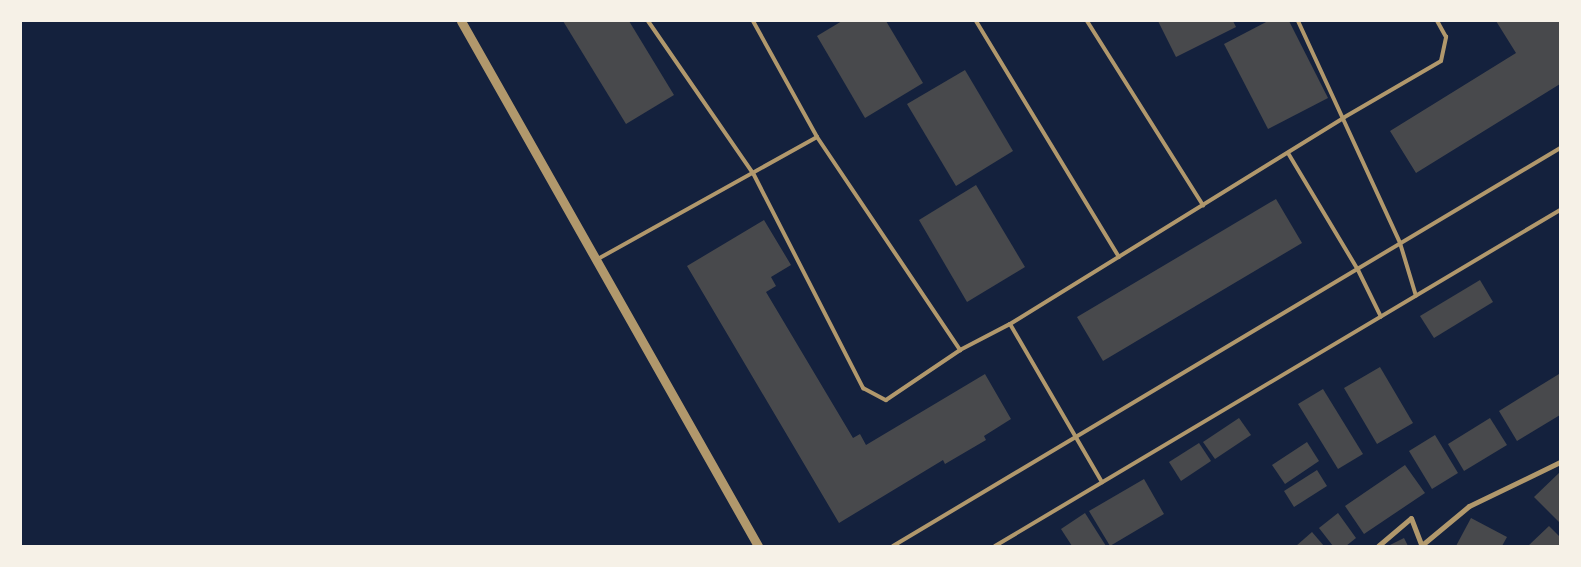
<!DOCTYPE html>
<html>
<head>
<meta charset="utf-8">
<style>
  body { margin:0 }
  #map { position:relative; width:1581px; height:567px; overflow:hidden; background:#14213d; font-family:"Fira Sans",sans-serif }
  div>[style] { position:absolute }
  .building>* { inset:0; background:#48494c }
  .service>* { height:4px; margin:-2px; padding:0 2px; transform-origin:2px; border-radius:2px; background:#b1986c }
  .minor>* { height:5px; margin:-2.5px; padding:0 2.5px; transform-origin:2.5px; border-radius:2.5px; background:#b1986c }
  .tertiary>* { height:9px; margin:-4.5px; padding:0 4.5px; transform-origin:4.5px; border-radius:4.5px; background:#b1986c }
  span { translate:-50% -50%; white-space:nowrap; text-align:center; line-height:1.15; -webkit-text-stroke:4.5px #f6f1e7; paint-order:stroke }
  .frame { position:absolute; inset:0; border:22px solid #f6f1e7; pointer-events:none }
</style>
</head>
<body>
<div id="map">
  <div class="building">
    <div style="clip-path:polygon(563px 21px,629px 21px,674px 95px,626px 124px)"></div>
    <div style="clip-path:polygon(842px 21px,886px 21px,923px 83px,865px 118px,817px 36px)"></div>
    <div style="clip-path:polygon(1158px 21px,1233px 21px,1236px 27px,1176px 57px)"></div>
    <div style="clip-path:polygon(1268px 21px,1289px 21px,1328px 98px,1268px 129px,1224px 44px)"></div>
    <div style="clip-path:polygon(1496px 21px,1560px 21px,1560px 84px,1416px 173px,1390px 131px,1516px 53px)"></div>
    <div style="clip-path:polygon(965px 70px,1013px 151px,956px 186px,907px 104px)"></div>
    <div style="clip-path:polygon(976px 185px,1025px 267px,967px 302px,919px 220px)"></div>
    <div style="clip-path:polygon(1276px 199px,1302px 243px,1103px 361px,1077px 317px)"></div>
    <div style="clip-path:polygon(764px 220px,791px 265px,771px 277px,776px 286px,766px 292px,853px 438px,860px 434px,866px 445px,985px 374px,1011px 419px,984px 436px,986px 440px,945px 464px,943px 460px,839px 523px,687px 266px)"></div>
    <div style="clip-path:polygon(1480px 280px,1493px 302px,1434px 338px,1420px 316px)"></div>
    <div style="clip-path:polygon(1380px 367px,1413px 423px,1377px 444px,1344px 388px)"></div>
    <div style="clip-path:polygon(1559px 374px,1560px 415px,1517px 441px,1499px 411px)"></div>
    <div style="clip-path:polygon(1323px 389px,1363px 454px,1338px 469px,1298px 404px)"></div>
    <div style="clip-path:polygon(1239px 418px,1251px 435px,1215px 459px,1203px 442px)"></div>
    <div style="clip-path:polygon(1490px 418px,1507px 445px,1464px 471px,1448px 444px)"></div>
    <div style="clip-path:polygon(1435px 435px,1458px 473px,1432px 489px,1409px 451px)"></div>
    <div style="clip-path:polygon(1307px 442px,1319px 461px,1285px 484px,1272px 465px)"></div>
    <div style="clip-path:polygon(1199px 443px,1211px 461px,1181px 481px,1169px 462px)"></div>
    <div style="clip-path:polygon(1405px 465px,1425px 493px,1364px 534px,1345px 506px)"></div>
    <div style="clip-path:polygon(1317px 470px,1327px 486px,1294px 507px,1284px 491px)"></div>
    <div style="clip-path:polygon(1560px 472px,1560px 523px,1534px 497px)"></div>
    <div style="clip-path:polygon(1144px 479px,1164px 514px,1110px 546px,1089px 511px)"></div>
    <div style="clip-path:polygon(1085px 513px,1106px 546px,1072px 546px,1061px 529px)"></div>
    <div style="clip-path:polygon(1338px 513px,1356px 538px,1346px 546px,1333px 546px,1319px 528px)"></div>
    <div style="clip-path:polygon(1471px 518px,1507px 537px,1502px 546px,1456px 546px)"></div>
    <div style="clip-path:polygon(1549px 526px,1560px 537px,1560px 546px,1528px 546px)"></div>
    <div style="clip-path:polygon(1312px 532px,1324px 546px,1296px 546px)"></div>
    <div style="clip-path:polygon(1404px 538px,1408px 546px,1388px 546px)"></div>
  </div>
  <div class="service">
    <div style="left:648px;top:21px;width:185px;rotate:55.4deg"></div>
    <div style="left:753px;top:173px;width:242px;rotate:62.9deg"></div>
    <div style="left:863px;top:388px;width:26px;rotate:28deg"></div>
    <div style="left:886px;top:400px;width:89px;rotate:-34deg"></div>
    <div style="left:753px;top:21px;width:132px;rotate:61.1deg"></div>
    <div style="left:817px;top:137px;width:257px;rotate:56.1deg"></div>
    <div style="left:960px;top:350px;width:56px;rotate:-27.5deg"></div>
    <div style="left:1010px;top:324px;width:392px;rotate:-31.7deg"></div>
    <div style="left:1343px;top:118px;width:113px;rotate:-30.2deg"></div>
    <div style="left:1441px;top:61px;width:25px;rotate:-78deg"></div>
    <div style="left:1446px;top:37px;width:18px;rotate:-119deg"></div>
    <div style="left:976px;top:21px;width:276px;rotate:58.8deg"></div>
    <div style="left:1087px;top:21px;width:218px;rotate:57.8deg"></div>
    <div style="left:1298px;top:21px;width:244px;rotate:65.3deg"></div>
    <div style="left:1400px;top:243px;width:55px;rotate:73.2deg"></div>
    <div style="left:1288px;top:153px;width:136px;rotate:59.1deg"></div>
    <div style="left:1358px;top:270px;width:52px;rotate:63.9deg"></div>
    <div style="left:596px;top:260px;width:253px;rotate:-29.1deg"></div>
    <div style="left:1010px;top:324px;width:183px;rotate:59.8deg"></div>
    <div style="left:893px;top:546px;width:777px;rotate:-30.82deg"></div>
    <div style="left:995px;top:546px;width:657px;rotate:-30.74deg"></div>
  </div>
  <div class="minor">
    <div style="left:1422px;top:545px;width:61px;rotate:-39.7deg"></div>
    <div style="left:1469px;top:506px;width:101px;rotate:-25.8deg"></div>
    <div style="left:1378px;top:546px;width:43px;rotate:-40.3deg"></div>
    <div style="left:1411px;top:518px;width:30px;rotate:69deg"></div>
  </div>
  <div class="tertiary">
    <div style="left:461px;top:21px;width:603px;rotate:60.5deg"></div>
  </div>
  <div class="frame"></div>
</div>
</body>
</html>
